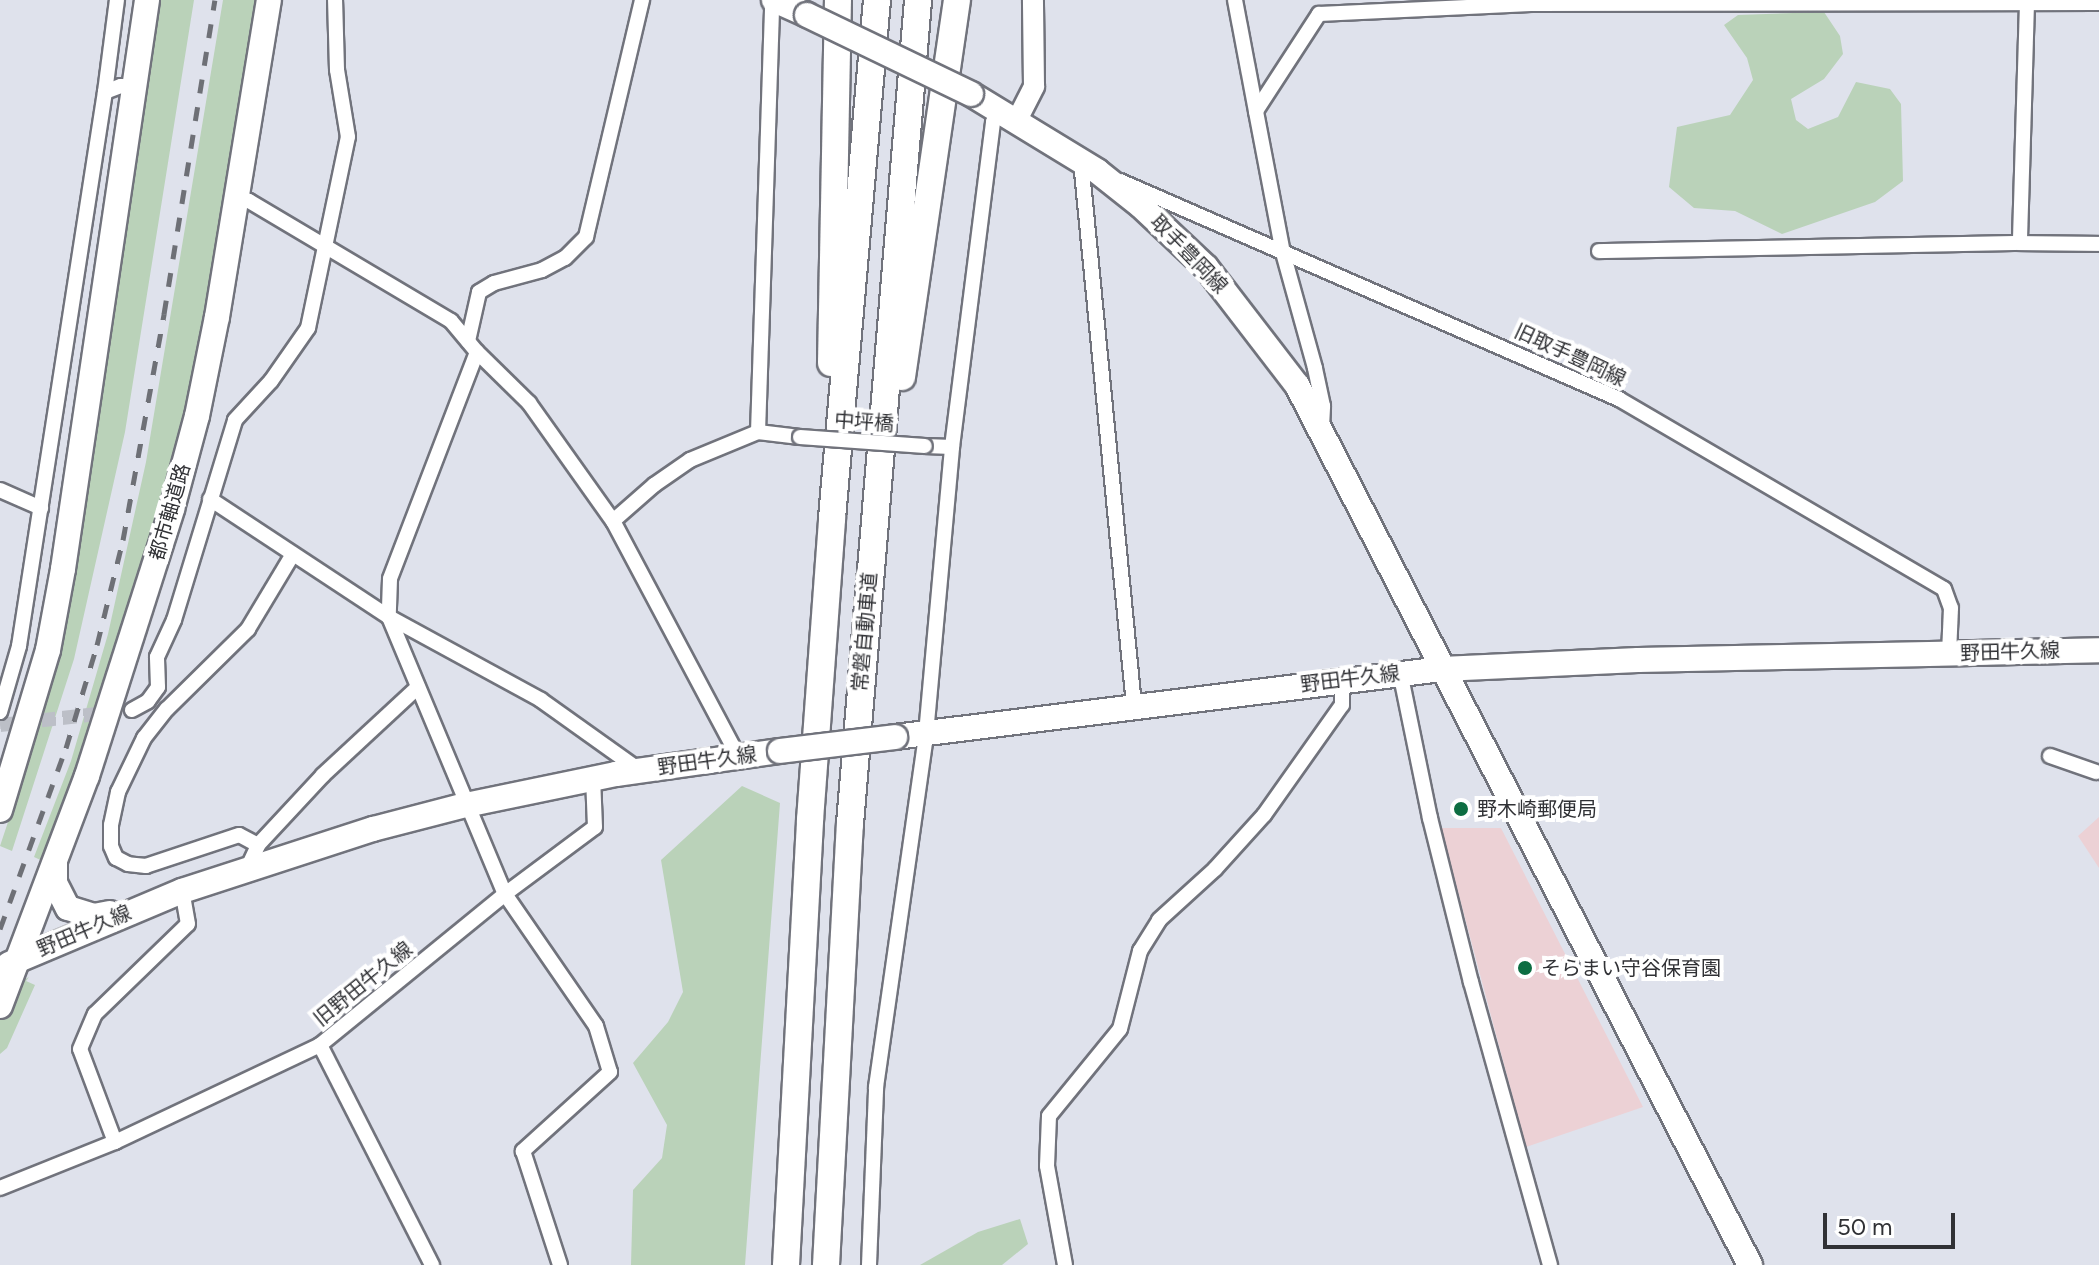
<!DOCTYPE html>
<html>
<head>
<meta charset="utf-8">
<style>
  body { margin:0 }
  #map { position:relative; width:2099px; height:1265px; overflow:hidden; background:#dfe2ec; font-family:Figtree,"Noto Sans JP",sans-serif }
  div>[style] { position:absolute }
  .education>* { inset:0; background:#ecd1d5 }
  .green>* { inset:0; background:#bad2b9 }
  .street-tunnel>* { height:14px; margin-top:-7px; transform-origin:0; background:repeating-linear-gradient(90deg,#bcbfc7 0 14px,transparent 0 21px) }
  .roads { filter:drop-shadow(2px 0 #71737c) drop-shadow(-2px 0 #71737c) drop-shadow(0 2px #71737c) drop-shadow(0 -2px #71737c) }
  .street>* { height:14px; margin:-7px; padding:0 7px; transform-origin:7px; border-radius:7px; background:#fff }
  .secondary>* { height:20px; margin:-10px; padding:0 10px; transform-origin:10px; border-radius:10px; background:#fff }
  .primary>* { height:24px; margin:-12px; padding:0 12px; transform-origin:12px; border-radius:12px; background:#fff }
  .highway>* { height:26px; margin:-13px; padding:0 13px; transform-origin:13px; border-radius:13px; background:#fff }
  .rail>* { height:5px; margin-top:-2.5px; transform-origin:0; background:repeating-linear-gradient(90deg,#6e7076 0 14px,transparent 0 28px) }
  .bridges { filter:drop-shadow(2px 0 #71737c) drop-shadow(-2px 0 #71737c) drop-shadow(0 2px #71737c) drop-shadow(0 -2px #71737c) }
  .street-bridge>* { height:14px; margin:-7px; padding:0 7px; transform-origin:7px; border-radius:7px; background:#fff }
  .primary-bridge>* { height:24px; margin:-12px; padding:0 12px; transform-origin:12px; border-radius:12px; background:#fff }
  .dots>* { width:22px; height:22px; translate:-50% -50%; box-sizing:border-box; border:4px solid #fff; border-radius:50% }
  span { translate:-50% -50%; white-space:nowrap; text-align:center; line-height:1.15; -webkit-text-stroke:8px #fff; paint-order:stroke }
  .street-label { font-size:20px; color:#303135 }
  .poi-label { font-size:20px; color:#303135 }
  .left { translate:0 -50%; text-align:left }
  .scale { position:absolute; left:1823px; top:1213px; width:132px; height:36px; box-sizing:border-box; border:4px solid #303135; border-top:0; padding-left:10px; font-size:24px; line-height:28px; white-space:nowrap; color:#303135; -webkit-text-stroke:6px #fff; paint-order:stroke }
</style>
</head>
<body>
<div id="map">
  <div class="education">
    <div style="clip-path:polygon(2099px 817px,2099px 868px,2078px 836px)"></div>
    <div style="clip-path:polygon(1441px 828px,1501px 828px,1643px 1107px,1526px 1147px)"></div>
  </div>
  <div class="green">
    <div style="clip-path:polygon(161px 0,194px 0,125px 432px,74px 659px,12px 851px,0 846px,15px 801px,113px 295px)"></div>
    <div style="clip-path:polygon(223px 0,265px 0,206px 352px,124px 651px,45px 862px,34px 857px,71px 761px,108px 634px,146px 462px)"></div>
    <div style="clip-path:polygon(1824px 12px,1840px 36px,1843px 54px,1824px 79px,1791px 99px,1796px 120px,1808px 129px,1838px 117px,1856px 82px,1890px 89px,1901px 104px,1903px 181px,1875px 202px,1782px 234px,1735px 211px,1694px 208px,1669px 187px,1677px 127px,1730px 115px,1753px 80px,1747px 58px,1724px 25px,1738px 15px)"></div>
    <div style="clip-path:polygon(742px 786px,780px 803px,745px 1265px,631px 1265px,633px 1190px,662px 1158px,667px 1125px,633px 1063px,668px 1022px,683px 992px,661px 860px)"></div>
    <div style="clip-path:polygon(29px 977px,26px 981px,35px 985px,7px 1048px,0 1054px,0 1020px,22px 981px)"></div>
    <div style="clip-path:polygon(1020px 1219px,1028px 1244px,1002px 1265px,920px 1265px,978px 1232px)"></div>
  </div>
  <div class="street-tunnel">
    <div style="left:0;top:725px;width:133px;rotate:-6.5deg"></div>
  </div>
  <div class="roads">
    <div class="street">
      <div style="left:1235px;top:0;width:113px;rotate:79.3deg"></div>
      <div style="left:2027px;top:3px;width:240px;rotate:91.7deg"></div>
      <div style="left:2020px;top:243px;width:79px;rotate:0.7deg"></div>
      <div style="left:105px;top:92px;width:93px;rotate:-82.6deg"></div>
      <div style="left:1081px;top:161px;width:547px;rotate:84.44deg"></div>
      <div style="left:1120px;top:181px;width:545px;rotate:23.6deg"></div>
      <div style="left:1619px;top:399px;width:376px;rotate:30.3deg"></div>
      <div style="left:1944px;top:589px;width:20px;rotate:70deg"></div>
      <div style="left:1951px;top:608px;width:46px;rotate:92.5deg"></div>
      <div style="left:236px;top:196px;width:14px;rotate:21deg"></div>
      <div style="left:249px;top:201px;width:235px;rotate:30.7deg"></div>
      <div style="left:451px;top:321px;width:40px;rotate:50deg"></div>
      <div style="left:477px;top:352px;width:243px;rotate:111deg"></div>
      <div style="left:390px;top:579px;width:38px;rotate:92deg"></div>
      <div style="left:389px;top:617px;width:300px;rotate:67.3deg"></div>
      <div style="left:505px;top:894px;width:160px;rotate:55.4deg"></div>
      <div style="left:596px;top:1026px;width:48px;rotate:73.1deg"></div>
      <div style="left:610px;top:1072px;width:118px;rotate:137.8deg"></div>
      <div style="left:523px;top:1151px;width:120px;rotate:72deg"></div>
      <div style="left:1599px;top:251px;width:421px;rotate:-1.1deg"></div>
      <div style="left:468px;top:341px;width:50px;rotate:-77.3deg"></div>
      <div style="left:479px;top:292px;width:17px;rotate:-31deg"></div>
      <div style="left:494px;top:283px;width:50px;rotate:-15.2deg"></div>
      <div style="left:542px;top:270px;width:26px;rotate:-28deg"></div>
      <div style="left:565px;top:258px;width:30px;rotate:-45deg"></div>
      <div style="left:586px;top:237px;width:244px;rotate:-76.7deg"></div>
      <div style="left:477px;top:352px;width:73px;rotate:44.4deg"></div>
      <div style="left:529px;top:403px;width:145px;rotate:54.6deg"></div>
      <div style="left:1322px;top:427px;width:21px;rotate:-87deg"></div>
      <div style="left:1323px;top:406px;width:39px;rotate:-102deg"></div>
      <div style="left:1315px;top:368px;width:119px;rotate:-105.5deg"></div>
      <div style="left:1283px;top:253px;width:145px;rotate:-100.8deg"></div>
      <div style="left:1256px;top:111px;width:116px;rotate:-57deg"></div>
      <div style="left:1319px;top:14px;width:212px;rotate:-2.7deg"></div>
      <div style="left:1531px;top:4px;width:568px;rotate:-0.1deg"></div>
      <div style="left:758px;top:432px;width:42px;rotate:6.8deg"></div>
      <div style="left:925px;top:446px;width:27px;rotate:2deg"></div>
      <div style="left:0;top:490px;width:45px;rotate:23.7deg"></div>
      <div style="left:210px;top:499px;width:214px;rotate:33.4deg"></div>
      <div style="left:389px;top:617px;width:173px;rotate:28.6deg"></div>
      <div style="left:541px;top:700px;width:120px;rotate:35.5deg"></div>
      <div style="left:1400px;top:672px;width:149px;rotate:78.4deg"></div>
      <div style="left:1430px;top:818px;width:169px;rotate:76deg"></div>
      <div style="left:1471px;top:982px;width:294px;rotate:74.4deg"></div>
      <div style="left:132px;top:710px;width:18px;rotate:-29deg"></div>
      <div style="left:148px;top:701px;width:17px;rotate:-54deg"></div>
      <div style="left:158px;top:687px;width:30px;rotate:-92deg"></div>
      <div style="left:157px;top:657px;width:41px;rotate:-65.3deg"></div>
      <div style="left:174px;top:620px;width:209px;rotate:-73deg"></div>
      <div style="left:235px;top:420px;width:53px;rotate:-47.3deg"></div>
      <div style="left:271px;top:381px;width:65px;rotate:-55.1deg"></div>
      <div style="left:308px;top:328px;width:195px;rotate:-78.2deg"></div>
      <div style="left:348px;top:137px;width:68px;rotate:-99.3deg"></div>
      <div style="left:337px;top:70px;width:70px;rotate:-91.6deg"></div>
      <div style="left:0;top:712px;width:69px;rotate:-73.9deg"></div>
      <div style="left:19px;top:646px;width:561px;rotate:-81.18deg"></div>
      <div style="left:105px;top:92px;width:17px;rotate:-21deg"></div>
      <div style="left:121px;top:86px;width:14px;rotate:8deg"></div>
      <div style="left:738px;top:756px;width:266px;rotate:-118deg"></div>
      <div style="left:613px;top:521px;width:55px;rotate:-41.3deg"></div>
      <div style="left:654px;top:485px;width:44px;rotate:-34.8deg"></div>
      <div style="left:690px;top:460px;width:74px;rotate:-22.4deg"></div>
      <div style="left:758px;top:432px;width:432px;rotate:-88.1deg"></div>
      <div style="left:2050px;top:756px;width:49px;rotate:19.2deg"></div>
      <div style="left:258px;top:845px;width:21px;rotate:-152deg"></div>
      <div style="left:239px;top:835px;width:98px;rotate:161.6deg"></div>
      <div style="left:146px;top:866px;width:18px;rotate:-174deg"></div>
      <div style="left:128px;top:864px;width:13px;rotate:-153deg"></div>
      <div style="left:116px;top:858px;width:13px;rotate:-113deg"></div>
      <div style="left:111px;top:846px;width:21px;rotate:-90deg"></div>
      <div style="left:111px;top:825px;width:34px;rotate:-78deg"></div>
      <div style="left:118px;top:792px;width:60px;rotate:-64.3deg"></div>
      <div style="left:144px;top:738px;width:37px;rotate:-52deg"></div>
      <div style="left:167px;top:709px;width:114px;rotate:-44.6deg"></div>
      <div style="left:248px;top:629px;width:87px;rotate:-59deg"></div>
      <div style="left:247px;top:869px;width:26px;rotate:-65deg"></div>
      <div style="left:258px;top:845px;width:96px;rotate:-47.1deg"></div>
      <div style="left:323px;top:775px;width:127px;rotate:-42.8deg"></div>
      <div style="left:320px;top:1045px;width:247px;rotate:63deg"></div>
      <div style="left:115px;top:1142px;width:99px;rotate:-110.6deg"></div>
      <div style="left:80px;top:1049px;width:38px;rotate:-67deg"></div>
      <div style="left:95px;top:1014px;width:129px;rotate:-44.1deg"></div>
      <div style="left:188px;top:924px;width:34px;rotate:-100deg"></div>
      <div style="left:0;top:1188px;width:124px;rotate:-21.8deg"></div>
      <div style="left:115px;top:1142px;width:227px;rotate:-25.3deg"></div>
      <div style="left:320px;top:1045px;width:239px;rotate:-39.2deg"></div>
      <div style="left:505px;top:894px;width:112px;rotate:-36.7deg"></div>
      <div style="left:595px;top:827px;width:49px;rotate:-92.3deg"></div>
      <div style="left:869px;top:1265px;width:178px;rotate:-87.7deg"></div>
      <div style="left:876px;top:1087px;width:357px;rotate:-81.9deg"></div>
      <div style="left:926px;top:734px;width:288px;rotate:-84.8deg"></div>
      <div style="left:952px;top:447px;width:328px;rotate:-82.8deg"></div>
      <div style="left:993px;top:122px;width:14px;rotate:-69deg"></div>
      <div style="left:1065px;top:1265px;width:101px;rotate:-100.3deg"></div>
      <div style="left:1047px;top:1166px;width:50px;rotate:-87.7deg"></div>
      <div style="left:1049px;top:1116px;width:112px;rotate:-50.8deg"></div>
      <div style="left:1120px;top:1029px;width:81px;rotate:-75.6deg"></div>
      <div style="left:1140px;top:951px;width:36px;rotate:-58deg"></div>
      <div style="left:1159px;top:920px;width:76px;rotate:-42.3deg"></div>
      <div style="left:1215px;top:869px;width:73px;rotate:-47.8deg"></div>
      <div style="left:1264px;top:815px;width:135px;rotate:-54.7deg"></div>
      <div style="left:1342px;top:705px;width:26px;rotate:-90deg"></div>
    </div>
    <div class="secondary">
      <div style="left:1017px;top:120px;width:38px;rotate:-63deg"></div>
      <div style="left:1034px;top:86px;width:86px;rotate:-90.7deg"></div>
    </div>
    <div class="primary">
      <div style="left:774px;top:0;width:36px;rotate:24deg"></div>
      <div style="left:971px;top:94px;width:148px;rotate:31.4deg"></div>
      <div style="left:1097px;top:171px;width:56px;rotate:38.5deg"></div>
      <div style="left:1141px;top:206px;width:89px;rotate:43.2deg"></div>
      <div style="left:1206px;top:267px;width:149px;rotate:52.4deg"></div>
      <div style="left:1297px;top:385px;width:990px;rotate:62.76deg"></div>
      <div style="left:895px;top:737px;width:551px;rotate:-7.09deg"></div>
      <div style="left:1442px;top:669px;width:196px;rotate:-2.6deg"></div>
      <div style="left:1638px;top:660px;width:461px;rotate:-1.2deg"></div>
      <div style="left:0;top:810px;width:167px;rotate:-73.3deg"></div>
      <div style="left:48px;top:650px;width:82px;rotate:-79.5deg"></div>
      <div style="left:63px;top:569px;width:575px;rotate:-81.6deg"></div>
      <div style="left:55px;top:864px;width:19px;rotate:90deg"></div>
      <div style="left:55px;top:883px;width:28px;rotate:63deg"></div>
      <div style="left:68px;top:908px;width:27px;rotate:17deg"></div>
      <div style="left:94px;top:916px;width:16px;rotate:-11deg"></div>
      <div style="left:9px;top:964px;width:188px;rotate:-22.9deg"></div>
      <div style="left:182px;top:891px;width:201px;rotate:-18deg"></div>
      <div style="left:373px;top:829px;width:96px;rotate:-14.5deg"></div>
      <div style="left:466px;top:805px;width:153px;rotate:-11.7deg"></div>
      <div style="left:616px;top:774px;width:166px;rotate:-8deg"></div>
      <div style="left:0;top:1006px;width:246px;rotate:-69.3deg"></div>
      <div style="left:87px;top:776px;width:280px;rotate:-72.3deg"></div>
      <div style="left:172px;top:509px;width:96px;rotate:-75deg"></div>
      <div style="left:197px;top:416px;width:101px;rotate:-78.6deg"></div>
      <div style="left:217px;top:317px;width:321px;rotate:-80.7deg"></div>
    </div>
    <div class="highway">
      <div style="left:831px;top:363px;width:363px;rotate:-88.9deg"></div>
      <div style="left:902px;top:377px;width:381px;rotate:-81.7deg"></div>
      <div style="left:786px;top:1265px;width:446px;rotate:-86.9deg"></div>
      <div style="left:810px;top:820px;width:303px;rotate:-85.8deg"></div>
      <div style="left:832px;top:518px;width:520px;rotate:-85.04deg"></div>
      <div style="left:826px;top:1265px;width:442px;rotate:-86.9deg"></div>
      <div style="left:850px;top:824px;width:827px;rotate:-85.28deg"></div>
    </div>
  </div>
  <div class="rail">
    <div style="left:0;top:929px;width:193px;rotate:-70deg"></div>
    <div style="left:66px;top:748px;width:108px;rotate:-73.2deg"></div>
    <div style="left:97px;top:645px;width:108px;rotate:-76.1deg"></div>
    <div style="left:123px;top:540px;width:230px;rotate:-79.7deg"></div>
    <div style="left:164px;top:314px;width:318px;rotate:-80.8deg"></div>
  </div>
  <div class="bridges">
    <div class="street-bridge">
      <div style="left:800px;top:437px;width:125px;rotate:4.1deg"></div>
    </div>
    <div class="primary-bridge">
      <div style="left:807px;top:15px;width:182px;rotate:25.7deg"></div>
      <div style="left:780px;top:751px;width:116px;rotate:-6.9deg"></div>
    </div>
  </div>
  <div class="dots">
    <div style="left:1461px;top:809px;background:#0d6d42"></div>
    <div style="left:1525px;top:968px;background:#0d6d42"></div>
  </div>
  <div class="street-label">
    <span style="left:1189px;top:254px;rotate:46deg">取手豊岡線</span>
    <span style="left:1570px;top:355px;rotate:25deg">旧取手豊岡線</span>
    <span style="left:864px;top:422px;rotate:4deg">中坪橋</span>
    <span style="left:170px;top:512px;rotate:-74deg">都市軸道路</span>
    <span style="left:865px;top:632px;rotate:-85deg">常磐自動車道</span>
    <span style="left:2010px;top:652px;rotate:-2deg">野田牛久線</span>
    <span style="left:1350px;top:679px;rotate:-7deg">野田牛久線</span>
    <span style="left:707px;top:761px;rotate:-8deg">野田牛久線</span>
    <span style="left:84px;top:931px;rotate:-23deg">野田牛久線</span>
    <span style="left:363px;top:984px;rotate:-39deg">旧野田牛久線</span>
  </div>
  <div class="poi-label">
    <span class="left" style="left:1477px;top:809px">野木崎郵便局</span>
    <span class="left" style="left:1541px;top:968px">そらまい守谷保育園</span>
  </div>
  <div class="scale">50 m</div>
</div>
</body>
</html>
